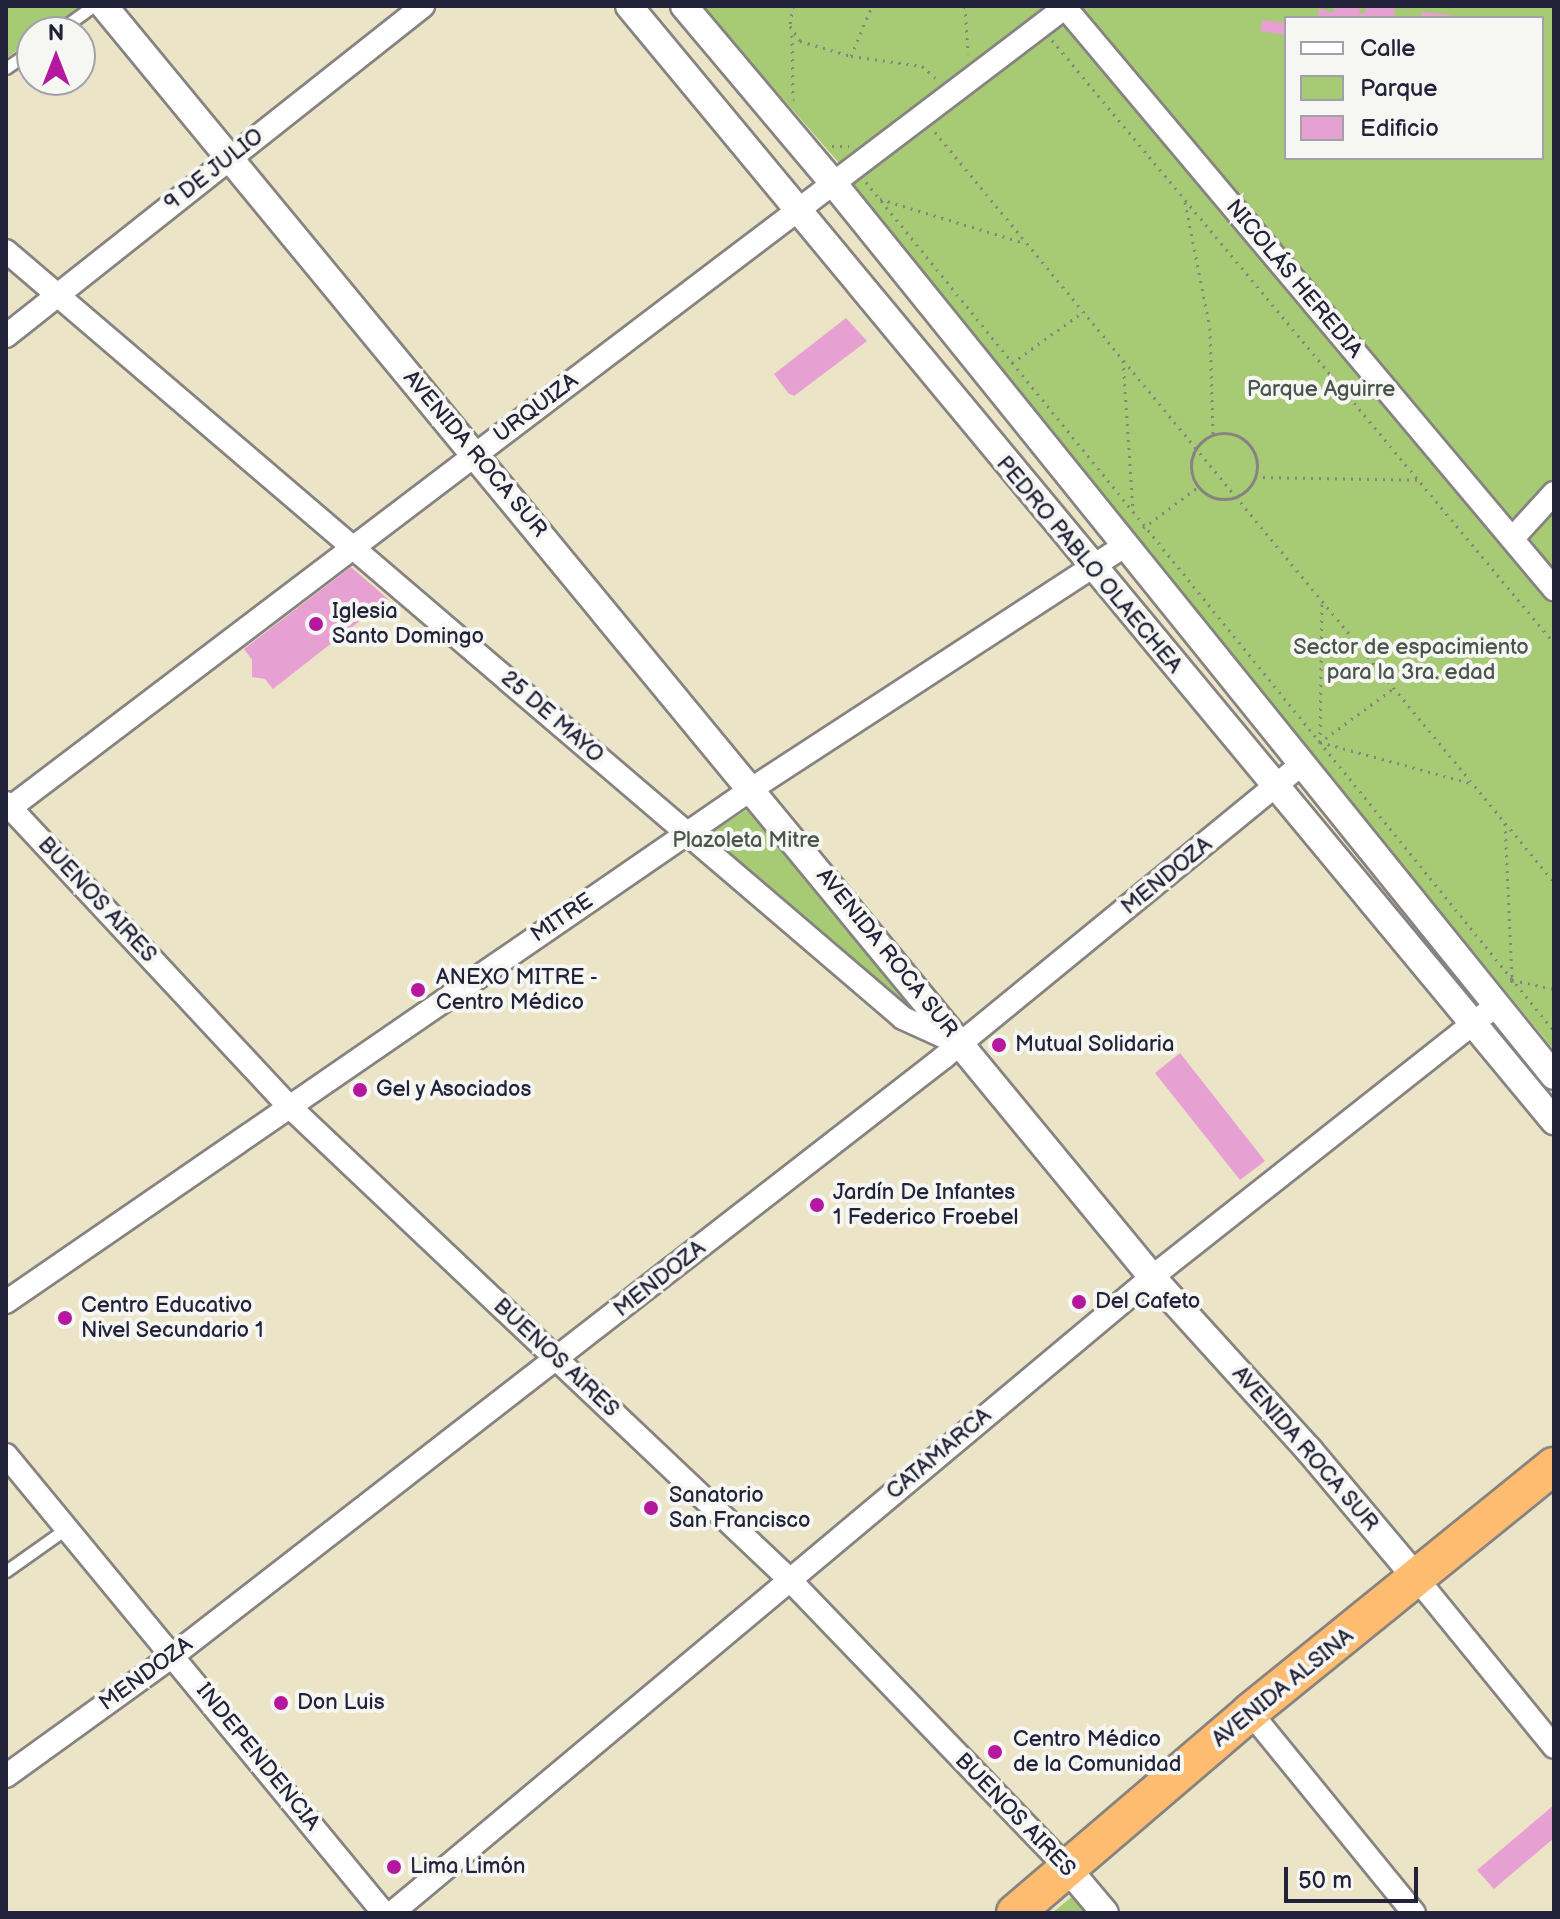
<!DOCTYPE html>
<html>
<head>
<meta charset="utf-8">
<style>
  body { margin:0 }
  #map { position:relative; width:1560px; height:1919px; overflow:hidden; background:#ece4c7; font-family:"Balsamiq Sans",sans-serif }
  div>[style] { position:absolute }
  .green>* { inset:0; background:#a7ca74 }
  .building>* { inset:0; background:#e6a1d2 }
  .path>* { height:3px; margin-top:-1.5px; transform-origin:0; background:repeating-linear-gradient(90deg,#878381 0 2px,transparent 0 8px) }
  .path>.ring { margin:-1.5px; padding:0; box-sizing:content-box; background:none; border:3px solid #878381; border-radius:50% }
  .roads { filter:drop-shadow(2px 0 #878381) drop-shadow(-2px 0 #878381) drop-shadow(0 2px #878381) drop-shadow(0 -2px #878381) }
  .service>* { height:11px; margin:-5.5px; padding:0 5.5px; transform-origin:5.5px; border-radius:5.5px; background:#fff }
  .minor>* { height:22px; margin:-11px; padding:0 11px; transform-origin:11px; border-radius:11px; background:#fff }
  .tertiary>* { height:26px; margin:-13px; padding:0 13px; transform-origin:13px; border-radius:13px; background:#fff }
  .trunk>* { height:36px; margin:-18px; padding:0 18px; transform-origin:18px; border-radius:18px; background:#fdbc70 }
  .dots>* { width:22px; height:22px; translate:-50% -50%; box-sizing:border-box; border:4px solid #f6f6f2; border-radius:50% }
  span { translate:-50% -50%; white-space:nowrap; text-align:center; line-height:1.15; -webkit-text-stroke:8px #f6f6f2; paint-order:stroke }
  .street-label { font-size:22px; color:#22223b }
  .park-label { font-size:22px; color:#4a544c }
  .poi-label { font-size:22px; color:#22223b }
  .left { translate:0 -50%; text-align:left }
  .frame { position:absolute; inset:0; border:8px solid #22223b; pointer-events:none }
  .legend { position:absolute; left:1284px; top:16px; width:260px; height:144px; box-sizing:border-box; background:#f6f6f2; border:2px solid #a1a1a9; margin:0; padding:10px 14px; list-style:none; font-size:24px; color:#22223b }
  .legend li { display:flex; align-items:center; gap:16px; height:40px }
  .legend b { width:40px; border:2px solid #a1a1a9 }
  .north { position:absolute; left:16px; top:16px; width:80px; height:80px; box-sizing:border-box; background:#f6f6f2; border:2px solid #a1a1a9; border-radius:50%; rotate:0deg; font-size:22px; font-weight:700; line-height:32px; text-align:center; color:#22223b }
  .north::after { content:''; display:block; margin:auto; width:28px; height:36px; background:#b5179e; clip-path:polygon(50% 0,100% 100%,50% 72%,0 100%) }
  .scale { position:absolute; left:1284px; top:1867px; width:134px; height:36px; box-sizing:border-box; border:4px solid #22223b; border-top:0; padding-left:10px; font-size:24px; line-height:28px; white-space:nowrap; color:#22223b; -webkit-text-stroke:6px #f6f6f2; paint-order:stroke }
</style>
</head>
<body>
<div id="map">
  <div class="green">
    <div style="clip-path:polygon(6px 6px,79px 6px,80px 8px,44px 32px,32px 32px,32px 40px,6px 58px)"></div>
    <div style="clip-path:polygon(evenodd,702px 6px,1554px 6px,1554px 1050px,847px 184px,853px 179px,702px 6px,1286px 18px,1542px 18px,1542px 158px,1286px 158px,1286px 18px)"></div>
    <div style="clip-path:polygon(751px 807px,928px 1020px,893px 1000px,702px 839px)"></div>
    <div style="clip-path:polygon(1073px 1896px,1087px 1913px,1052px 1913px)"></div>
  </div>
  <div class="building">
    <div style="clip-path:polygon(1334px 6px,1360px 6px,1359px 14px,1365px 13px,1366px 6px,1395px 6px,1394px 18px,1318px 18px,1319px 8px,1334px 13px)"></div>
    <div style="clip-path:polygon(1422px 12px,1451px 15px,1451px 18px,1421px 18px)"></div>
    <div style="clip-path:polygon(1263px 20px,1286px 23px,1286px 35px,1260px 31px)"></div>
    <div style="clip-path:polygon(846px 318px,867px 341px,794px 396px,788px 393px,774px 374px)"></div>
    <div style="clip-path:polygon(351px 567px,388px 599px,273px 689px,265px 679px,252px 677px,252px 660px,244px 649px)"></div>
    <div style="clip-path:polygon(1180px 1053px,1265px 1161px,1240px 1180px,1155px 1073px)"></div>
    <div style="clip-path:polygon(1554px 1805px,1554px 1838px,1494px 1889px,1477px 1870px)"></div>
  </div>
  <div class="path">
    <div style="left:793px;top:6px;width:20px;rotate:99deg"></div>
    <div style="left:790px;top:26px;width:18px;rotate:56deg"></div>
    <div style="left:800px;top:41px;width:53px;rotate:16.4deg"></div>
    <div style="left:851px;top:56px;width:72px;rotate:8deg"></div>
    <div style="left:922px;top:66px;width:21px;rotate:41deg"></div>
    <div style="left:965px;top:6px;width:48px;rotate:86.4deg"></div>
    <div style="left:792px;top:35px;width:65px;rotate:89.1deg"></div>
    <div style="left:1052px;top:40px;width:785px;rotate:50.22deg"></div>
    <div style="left:851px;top:56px;width:54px;rotate:-67.2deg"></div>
    <div style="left:935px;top:132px;width:972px;rotate:50.47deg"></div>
    <div style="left:832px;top:146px;width:17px"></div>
    <div style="left:866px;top:182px;width:1093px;rotate:50.98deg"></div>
    <div style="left:880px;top:199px;width:152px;rotate:16.9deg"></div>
    <div style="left:1185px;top:202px;width:128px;rotate:78.8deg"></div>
    <div style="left:1210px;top:328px;width:108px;rotate:88.4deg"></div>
    <div style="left:1123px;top:360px;width:152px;rotate:86.2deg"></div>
    <div style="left:1012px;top:363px;width:87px;rotate:-35.7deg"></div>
    <div class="ring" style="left:1191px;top:433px;width:63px;height:63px"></div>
    <div style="left:1255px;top:477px;width:164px;rotate:1deg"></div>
    <div style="left:1143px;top:528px;width:69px;rotate:-36.7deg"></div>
    <div style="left:1320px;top:742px;width:156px;rotate:15.3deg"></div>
    <div style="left:1320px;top:742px;width:140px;rotate:-89.2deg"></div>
    <div style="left:1319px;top:743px;width:93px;rotate:-36.3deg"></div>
    <div style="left:1505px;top:823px;width:157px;rotate:87.4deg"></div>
    <div style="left:1512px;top:980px;width:7px;rotate:124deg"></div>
    <div style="left:1512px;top:980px;width:43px;rotate:12.1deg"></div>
  </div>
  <div class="roads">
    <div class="service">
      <div style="left:57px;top:32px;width:44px;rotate:-35.8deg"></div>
      <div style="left:6px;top:68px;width:32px;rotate:-35deg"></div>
      <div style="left:6px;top:1571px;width:75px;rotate:-35.2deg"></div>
    </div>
    <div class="minor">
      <div style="left:1064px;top:6px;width:762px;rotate:49.95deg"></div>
      <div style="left:6px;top:251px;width:1180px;rotate:40.53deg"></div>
      <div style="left:903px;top:1018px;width:63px;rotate:24.5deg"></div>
      <div style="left:6px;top:336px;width:532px;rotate:-38.36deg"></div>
      <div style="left:1513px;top:538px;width:61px;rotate:-47.7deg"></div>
      <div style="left:6px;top:803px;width:415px;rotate:47deg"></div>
      <div style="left:289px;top:1106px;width:688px;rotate:43.41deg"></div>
      <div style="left:789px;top:1579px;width:402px;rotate:46.1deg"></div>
      <div style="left:6px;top:811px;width:1332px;rotate:-37.19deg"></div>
      <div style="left:6px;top:1302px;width:907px;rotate:-34.53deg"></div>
      <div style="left:753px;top:788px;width:445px;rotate:-33.1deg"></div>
      <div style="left:6px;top:1455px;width:594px;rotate:50.47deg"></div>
      <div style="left:1418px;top:1580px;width:215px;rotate:50.8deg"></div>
      <div style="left:1250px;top:1712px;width:259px;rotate:50.8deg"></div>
      <div style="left:6px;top:1776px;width:208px;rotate:-35.8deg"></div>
      <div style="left:175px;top:1654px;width:974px;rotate:-37.82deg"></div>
      <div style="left:944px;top:1057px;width:461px;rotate:-39.3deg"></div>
      <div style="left:392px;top:1913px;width:991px;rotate:-39.92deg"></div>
      <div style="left:1152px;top:1277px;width:437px;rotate:-38.3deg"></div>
    </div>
    <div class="tertiary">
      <div style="left:104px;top:6px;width:1647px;rotate:50.49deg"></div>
      <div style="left:1152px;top:1277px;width:234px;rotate:47.8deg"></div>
      <div style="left:1309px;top:1450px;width:170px;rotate:50deg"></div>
      <div style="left:629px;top:6px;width:1449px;rotate:50.32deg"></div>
      <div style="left:684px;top:6px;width:233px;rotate:49.9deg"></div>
      <div style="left:834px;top:184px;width:1146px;rotate:51.09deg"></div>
      <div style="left:1068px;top:1869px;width:57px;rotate:49.9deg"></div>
    </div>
    <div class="trunk">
      <div style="left:1015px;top:1913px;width:309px;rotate:-40.5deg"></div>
      <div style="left:1250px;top:1712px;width:391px;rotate:-39deg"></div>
    </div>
  </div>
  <div class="dots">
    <div style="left:316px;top:624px;background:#b5179e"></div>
    <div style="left:418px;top:990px;background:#b5179e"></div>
    <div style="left:999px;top:1045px;background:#b5179e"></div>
    <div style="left:360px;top:1090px;background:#b5179e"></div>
    <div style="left:817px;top:1205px;background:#b5179e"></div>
    <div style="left:1079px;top:1302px;background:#b5179e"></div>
    <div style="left:65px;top:1318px;background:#b5179e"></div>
    <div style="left:651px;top:1508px;background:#b5179e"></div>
    <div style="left:281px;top:1703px;background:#b5179e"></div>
    <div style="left:995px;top:1752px;background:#b5179e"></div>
    <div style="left:394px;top:1867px;background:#b5179e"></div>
  </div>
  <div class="street-label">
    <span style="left:214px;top:170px;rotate:-38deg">9 DE JULIO</span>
    <span style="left:1294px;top:279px;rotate:50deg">NICOLÁS HEREDIA</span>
    <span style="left:536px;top:408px;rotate:-37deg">URQUIZA</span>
    <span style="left:475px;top:454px;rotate:50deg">AVENIDA ROCA SUR</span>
    <span style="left:1089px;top:565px;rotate:50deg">PEDRO PABLO OLAECHEA</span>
    <span style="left:552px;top:717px;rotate:41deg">25 DE MAYO</span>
    <span style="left:1167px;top:876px;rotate:-39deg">MENDOZA</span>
    <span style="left:97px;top:900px;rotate:47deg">BUENOS AIRES</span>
    <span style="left:562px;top:918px;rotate:-34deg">MITRE</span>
    <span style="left:887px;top:953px;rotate:51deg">AVENIDA ROCA SUR</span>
    <span style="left:660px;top:1279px;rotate:-38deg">MENDOZA</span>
    <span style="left:556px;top:1358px;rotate:43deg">BUENOS AIRES</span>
    <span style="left:1305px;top:1449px;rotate:49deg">AVENIDA ROCA SUR</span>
    <span style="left:939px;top:1454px;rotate:-40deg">CATAMARCA</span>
    <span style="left:146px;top:1674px;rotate:-36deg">MENDOZA</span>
    <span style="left:1283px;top:1688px;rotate:-39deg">AVENIDA ALSINA</span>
    <span style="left:258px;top:1757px;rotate:51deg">INDEPENDENCIA</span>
    <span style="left:1015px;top:1815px;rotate:46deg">BUENOS AIRES</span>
  </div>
  <div class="park-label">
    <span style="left:1321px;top:390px">Parque Aguirre</span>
    <span style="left:1411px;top:660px">Sector de espacimiento<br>para la 3ra. edad</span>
    <span style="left:746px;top:841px">Plazoleta Mitre</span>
  </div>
  <div class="poi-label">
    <span class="left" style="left:332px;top:624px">Iglesia<br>Santo Domingo</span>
    <span class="left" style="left:436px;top:990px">ANEXO MITRE -<br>Centro Médico</span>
    <span class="left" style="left:1015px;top:1045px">Mutual Solidaria</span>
    <span class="left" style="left:376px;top:1090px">Gel y Asociados</span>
    <span class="left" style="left:833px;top:1205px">Jardín De Infantes<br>1 Federico Froebel</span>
    <span class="left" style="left:1095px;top:1302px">Del Cafeto</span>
    <span class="left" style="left:81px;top:1318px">Centro Educativo<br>Nivel Secundario 1</span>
    <span class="left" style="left:669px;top:1508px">Sanatorio<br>San Francisco</span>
    <span class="left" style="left:297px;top:1703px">Don Luis</span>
    <span class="left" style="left:1013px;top:1752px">Centro Médico<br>de la Comunidad</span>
    <span class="left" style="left:410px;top:1867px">Lima Limón</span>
  </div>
  <div class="frame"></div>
  <ul class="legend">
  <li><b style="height:10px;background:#fff"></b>Calle</li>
  <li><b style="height:22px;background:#a7ca74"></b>Parque</li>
  <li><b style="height:22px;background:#e6a1d2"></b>Edificio</li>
  </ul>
  <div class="north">N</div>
  <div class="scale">50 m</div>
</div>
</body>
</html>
